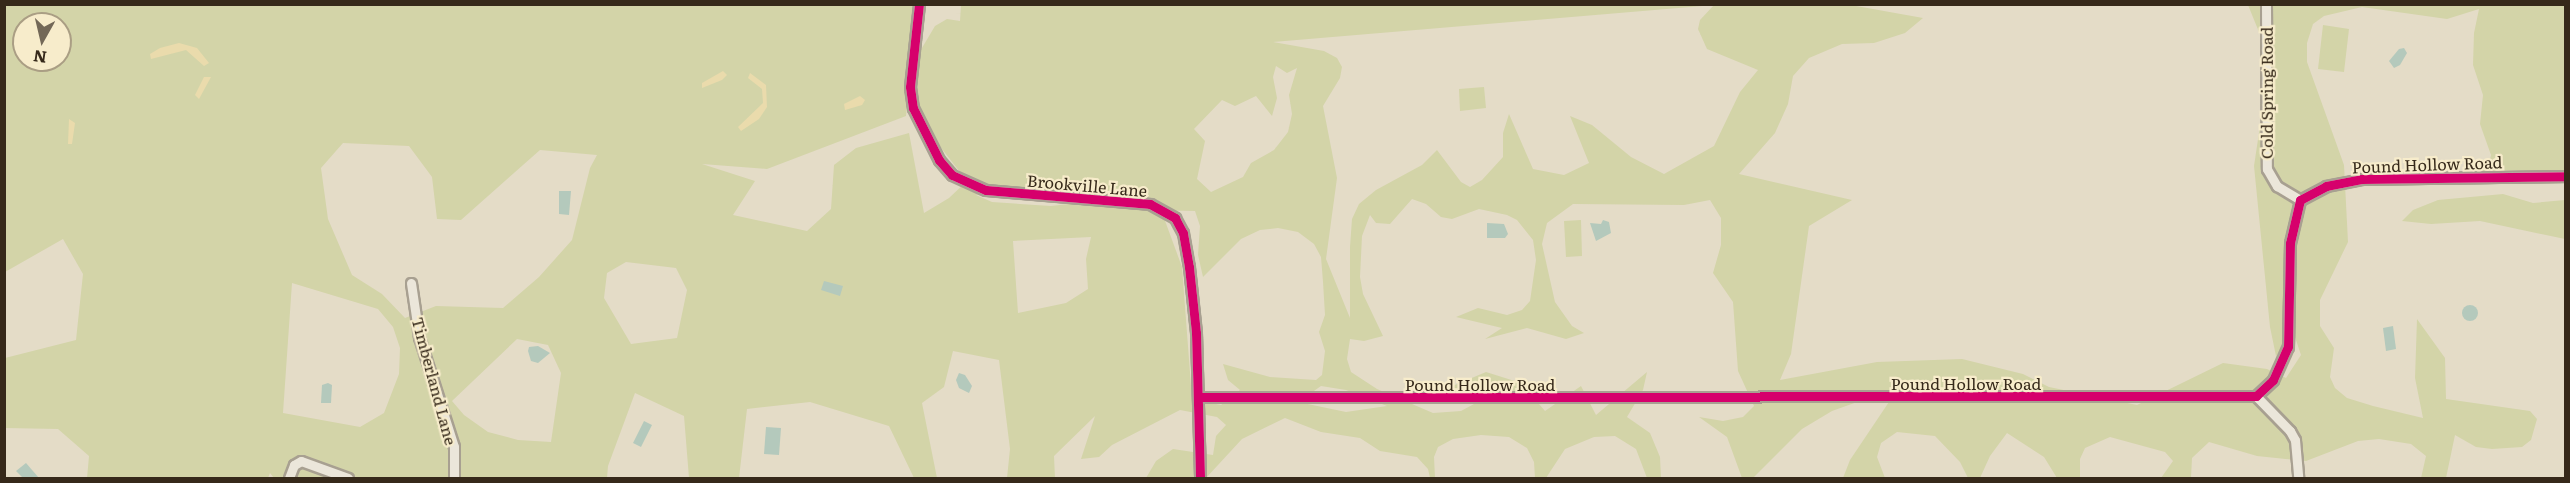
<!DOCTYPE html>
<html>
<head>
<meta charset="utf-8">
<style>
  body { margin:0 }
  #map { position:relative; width:2570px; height:483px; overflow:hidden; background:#e4dcc7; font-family:Literata,serif }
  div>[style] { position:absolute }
  .green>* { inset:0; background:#d3d4a8 }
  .sand>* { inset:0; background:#eadbac }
  .water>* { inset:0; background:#b4c9bc }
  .round { border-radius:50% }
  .roads { filter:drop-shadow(2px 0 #a8a091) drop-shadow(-2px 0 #a8a091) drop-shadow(0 2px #a8a091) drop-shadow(0 -2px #a8a091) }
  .street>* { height:9px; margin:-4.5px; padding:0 4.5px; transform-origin:4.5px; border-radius:4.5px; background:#ebe6da }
  .cycleway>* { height:9px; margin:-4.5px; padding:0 4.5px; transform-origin:4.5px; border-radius:4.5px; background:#d6006c }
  span { translate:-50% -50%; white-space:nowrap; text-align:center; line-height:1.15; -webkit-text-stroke:4.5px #f7eccb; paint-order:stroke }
  .street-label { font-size:16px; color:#36291a }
  .frame { position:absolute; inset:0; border:6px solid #36291a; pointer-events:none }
  .north { position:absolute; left:12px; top:12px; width:60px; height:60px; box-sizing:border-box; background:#f7eccb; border:2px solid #aa9e84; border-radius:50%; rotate:188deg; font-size:16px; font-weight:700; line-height:24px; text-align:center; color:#36291a }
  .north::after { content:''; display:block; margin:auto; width:21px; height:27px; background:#736857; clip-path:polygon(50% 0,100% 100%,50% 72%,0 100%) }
</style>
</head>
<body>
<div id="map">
  <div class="green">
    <div style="clip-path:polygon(evenodd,1845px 4px,1923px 18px,1905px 33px,1874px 43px,1842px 44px,1809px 58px,1793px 76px,1788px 104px,1775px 133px,1739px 174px,1852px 200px,1809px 226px,1791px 354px,1780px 380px,1877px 362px,1962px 359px,2023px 374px,2049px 387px,2137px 405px,2223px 363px,2267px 369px,2286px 378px,2301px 355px,2294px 334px,2276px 356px,2270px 327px,2254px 166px,2270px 59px,2248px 5px,2565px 5px,2565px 182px,2473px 173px,2489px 163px,2491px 155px,2480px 124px,2483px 95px,2473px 65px,2474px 33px,2479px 9px,2447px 19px,2362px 7px,2324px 16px,2313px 24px,2307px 43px,2307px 62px,2344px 165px,2348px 242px,2320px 300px,2320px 326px,2334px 348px,2330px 377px,2335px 388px,2347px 398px,2373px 406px,2423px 418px,2415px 378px,2417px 319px,2445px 358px,2446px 399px,2530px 411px,2537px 419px,2531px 440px,2522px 447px,2492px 449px,2476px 447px,2455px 435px,2446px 478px,2421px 478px,2426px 456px,2411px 444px,2379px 439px,2358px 441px,2306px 461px,2257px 456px,2209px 442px,2192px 458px,2191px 478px,2161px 478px,2173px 461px,2165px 452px,2110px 437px,2085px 448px,2080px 459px,2080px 478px,2057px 478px,2044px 457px,2007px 433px,1990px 456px,1980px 478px,1968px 478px,1960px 462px,1935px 436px,1897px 432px,1881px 443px,1877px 457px,1885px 478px,1843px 478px,1850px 460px,1899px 387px,1832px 411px,1802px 429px,1753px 478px,1742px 478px,1727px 437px,1699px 417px,1723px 421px,1743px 417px,1754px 406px,1738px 371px,1733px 302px,1713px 273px,1721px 245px,1721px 218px,1710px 200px,1684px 205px,1573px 204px,1547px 223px,1542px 244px,1555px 302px,1572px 326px,1584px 333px,1566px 339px,1527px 328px,1485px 339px,1502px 328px,1456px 317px,1478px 308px,1507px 315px,1522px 310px,1530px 301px,1536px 260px,1533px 240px,1517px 220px,1507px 215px,1479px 209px,1452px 219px,1441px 217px,1426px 204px,1412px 199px,1390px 224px,1376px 223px,1370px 215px,1362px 236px,1360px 277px,1363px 294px,1383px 336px,1364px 341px,1350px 339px,1347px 359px,1351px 372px,1377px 389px,1433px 413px,1461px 411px,1474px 404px,1443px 390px,1486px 372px,1521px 383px,1545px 411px,1581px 386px,1596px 415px,1647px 372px,1643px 390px,1627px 417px,1650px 433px,1660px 457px,1661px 478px,1647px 478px,1636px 449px,1615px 436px,1594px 437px,1565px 449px,1546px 478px,1535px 478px,1534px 462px,1527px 448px,1509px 437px,1481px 435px,1453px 439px,1438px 447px,1434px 457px,1435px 478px,1430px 478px,1428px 469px,1417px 457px,1380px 451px,1360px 438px,1321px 432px,1285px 418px,1242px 439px,1206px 478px,1146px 478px,1156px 461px,1173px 449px,1213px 455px,1216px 436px,1226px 425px,1217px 417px,1180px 410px,1112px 445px,1099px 457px,1081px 459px,1095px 416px,1054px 456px,1055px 478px,1007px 478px,1010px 449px,999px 360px,953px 351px,944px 387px,922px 403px,937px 478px,914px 478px,889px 426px,810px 402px,747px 409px,739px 478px,689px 478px,684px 416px,635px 393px,608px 466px,607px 478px,274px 478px,270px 473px,268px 478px,87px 478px,89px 456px,58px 429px,5px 428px,5px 358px,76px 340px,83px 274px,63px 239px,5px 272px,5px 5px,917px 5px,906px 116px,767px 169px,702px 164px,755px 181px,733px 215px,807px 231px,831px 209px,834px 165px,856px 148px,909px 133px,924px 213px,949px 198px,967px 181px,924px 126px,919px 109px,916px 58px,935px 26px,947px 19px,960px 21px,961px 5px,1845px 4px,1714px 5px,1700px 20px,1698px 29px,1707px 49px,1758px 70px,1740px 92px,1714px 146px,1664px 174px,1631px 157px,1592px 125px,1570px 116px,1589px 163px,1564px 175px,1533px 169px,1509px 114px,1503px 133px,1503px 157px,1482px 180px,1470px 187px,1461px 182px,1437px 150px,1422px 165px,1376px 190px,1359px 204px,1352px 219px,1350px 247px,1350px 318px,1326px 259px,1337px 178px,1323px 106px,1340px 78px,1342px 67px,1337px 58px,1324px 51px,1273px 42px,1714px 5px,1845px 4px,24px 24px,60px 24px,60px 60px,24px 60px,24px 24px,1845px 4px,1276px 66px,1287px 73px,1297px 68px,1289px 95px,1292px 114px,1288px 132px,1274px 150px,1251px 163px,1243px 177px,1211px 192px,1197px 179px,1205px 141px,1194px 129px,1222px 100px,1235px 106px,1256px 96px,1272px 116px,1277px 98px,1273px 77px,1276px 66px,1845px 4px,343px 143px,409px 146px,432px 177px,437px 219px,461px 220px,540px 150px,597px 155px,590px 168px,572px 240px,539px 277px,503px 308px,436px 306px,405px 318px,382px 294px,352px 275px,328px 219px,321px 168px,343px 143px,1845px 4px,1016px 188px,1049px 193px,1077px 203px,1051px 206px,992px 202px,976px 195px,1016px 188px,1845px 4px,1148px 210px,1195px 211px,1200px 226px,1198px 255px,1203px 277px,1241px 239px,1260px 230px,1278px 228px,1298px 232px,1314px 244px,1321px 257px,1323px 282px,1325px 315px,1319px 332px,1325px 351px,1322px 375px,1316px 380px,1270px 377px,1223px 364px,1228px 380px,1240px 390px,1221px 405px,1192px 399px,1182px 267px,1164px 218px,1148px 210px,1845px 4px,1091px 237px,1086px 259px,1088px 289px,1066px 303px,1018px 313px,1013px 241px,1091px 237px,1845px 4px,626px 262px,676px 268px,687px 290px,677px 338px,631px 344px,604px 298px,607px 273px,626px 262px,1845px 4px,292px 283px,378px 309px,393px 327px,400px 348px,399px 374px,384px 413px,360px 427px,283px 413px,292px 283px,1845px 4px,517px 339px,548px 345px,561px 373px,551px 442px,518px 440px,488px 432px,464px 415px,452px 401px,517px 339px,1845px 4px,1321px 386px,1346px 390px,1387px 406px,1346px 412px,1298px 402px,1321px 386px)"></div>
    <div style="clip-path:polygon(2323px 25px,2349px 29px,2344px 72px,2318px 69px)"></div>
    <div style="clip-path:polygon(1484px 87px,1486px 108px,1460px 111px,1459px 89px)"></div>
    <div style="clip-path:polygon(2503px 194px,2533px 203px,2565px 200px,2565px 239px,2480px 221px,2431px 224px,2402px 221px,2413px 210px,2438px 200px)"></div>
    <div style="clip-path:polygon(1581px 220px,1582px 256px,1566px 257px,1564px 221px)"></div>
  </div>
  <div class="sand">
    <div style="clip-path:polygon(179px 43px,197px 48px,209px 63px,204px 66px,186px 50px,151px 59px,150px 54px,160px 48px)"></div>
    <div style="clip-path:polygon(723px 71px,727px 75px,722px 80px,702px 88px,702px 83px)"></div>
    <div style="clip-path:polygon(750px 73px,766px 85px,767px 107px,759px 119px,741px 131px,738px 127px,763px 103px,762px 89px,748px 78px)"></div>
    <div style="clip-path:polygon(204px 77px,211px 77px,199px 99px,195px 95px)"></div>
    <div style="clip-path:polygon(860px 96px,865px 100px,862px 105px,845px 110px,844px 104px)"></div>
    <div style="clip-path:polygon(69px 119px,75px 123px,72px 144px,68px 144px)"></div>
  </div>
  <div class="water">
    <div style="clip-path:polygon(2399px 49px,2404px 48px,2407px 53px,2400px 65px,2394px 68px,2389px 61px)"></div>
    <div style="clip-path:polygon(559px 191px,571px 191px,569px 215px,559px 214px)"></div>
    <div style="clip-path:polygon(1603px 220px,1609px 222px,1611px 233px,1596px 241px,1590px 223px,1601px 224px)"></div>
    <div style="clip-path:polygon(1487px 223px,1504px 224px,1508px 234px,1505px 238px,1487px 238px)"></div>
    <div style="clip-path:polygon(824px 281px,843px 286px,840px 296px,821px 290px)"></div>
    <div class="round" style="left:2462px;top:305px;width:16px;height:16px"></div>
    <div style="clip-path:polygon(2393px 326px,2396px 349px,2386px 351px,2383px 328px)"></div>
    <div style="clip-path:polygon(538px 346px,550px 353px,538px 363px,531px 361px,528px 351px,529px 347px)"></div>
    <div style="clip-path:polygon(959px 373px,965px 375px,972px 386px,969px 393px,959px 388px,956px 380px)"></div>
    <div style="clip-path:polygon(328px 383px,332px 385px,331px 403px,321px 403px,322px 385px)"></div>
    <div style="clip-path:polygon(644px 421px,652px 425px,641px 447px,633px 443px)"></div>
    <div style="clip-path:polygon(766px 427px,781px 428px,779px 455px,764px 454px)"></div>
    <div style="clip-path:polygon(26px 463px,39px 478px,23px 478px,16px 471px)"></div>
  </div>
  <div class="roads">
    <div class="street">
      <div style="left:919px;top:4px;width:83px;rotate:96.2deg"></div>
      <div style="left:910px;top:87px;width:21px;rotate:82deg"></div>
      <div style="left:913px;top:108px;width:58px;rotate:63.4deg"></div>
      <div style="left:939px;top:160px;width:20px;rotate:49deg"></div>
      <div style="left:952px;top:175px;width:37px;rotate:24deg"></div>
      <div style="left:986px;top:190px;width:165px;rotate:4.9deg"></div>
      <div style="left:1150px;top:204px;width:29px;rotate:29deg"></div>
      <div style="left:1175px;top:218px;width:17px;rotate:62deg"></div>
      <div style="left:1183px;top:233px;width:35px;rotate:80deg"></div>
      <div style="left:1189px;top:267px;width:66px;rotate:83.9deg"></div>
      <div style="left:1196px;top:333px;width:145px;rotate:88.4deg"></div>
      <div style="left:2266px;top:4px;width:165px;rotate:89.7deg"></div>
      <div style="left:2267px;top:169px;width:20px;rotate:60deg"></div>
      <div style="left:2277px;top:186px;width:27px;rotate:31deg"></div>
      <div style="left:411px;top:283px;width:55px;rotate:81.6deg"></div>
      <div style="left:419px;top:337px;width:115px;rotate:72.3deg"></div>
      <div style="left:454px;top:447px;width:31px;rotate:90deg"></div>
      <div style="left:2256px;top:396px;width:49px;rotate:45.8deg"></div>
      <div style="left:2290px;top:431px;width:10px;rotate:61deg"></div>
      <div style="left:2295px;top:440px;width:38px;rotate:85deg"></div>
      <div style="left:1198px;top:397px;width:1058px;rotate:-0.05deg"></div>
      <div style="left:2256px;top:396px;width:23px;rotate:-43deg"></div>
      <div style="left:2273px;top:380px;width:36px;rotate:-66deg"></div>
      <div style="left:2288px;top:347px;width:104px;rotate:-88.9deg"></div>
      <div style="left:2290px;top:243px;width:44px;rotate:-76.9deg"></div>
      <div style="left:2300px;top:200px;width:30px;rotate:-28deg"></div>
      <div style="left:2326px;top:186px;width:36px;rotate:-11deg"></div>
      <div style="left:2361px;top:179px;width:205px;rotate:-0.8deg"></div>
      <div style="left:289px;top:478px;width:14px;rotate:-69deg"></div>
      <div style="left:294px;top:465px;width:8px;rotate:-30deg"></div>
      <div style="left:301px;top:461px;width:50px;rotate:19.9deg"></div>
    </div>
  </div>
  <div class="cycleway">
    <div style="left:919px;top:4px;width:83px;rotate:96.2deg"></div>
    <div style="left:910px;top:87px;width:21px;rotate:82deg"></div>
    <div style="left:913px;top:108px;width:58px;rotate:63.4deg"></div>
    <div style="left:939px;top:160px;width:20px;rotate:49deg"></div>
    <div style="left:952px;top:175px;width:37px;rotate:24deg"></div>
    <div style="left:986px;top:190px;width:165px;rotate:4.9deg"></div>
    <div style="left:1150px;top:204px;width:29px;rotate:29deg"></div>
    <div style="left:1175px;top:218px;width:17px;rotate:62deg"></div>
    <div style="left:1183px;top:233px;width:35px;rotate:80deg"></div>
    <div style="left:1189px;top:267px;width:66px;rotate:83.9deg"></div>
    <div style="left:1196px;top:333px;width:145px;rotate:88.4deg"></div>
    <div style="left:1198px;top:397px;width:1058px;rotate:-0.05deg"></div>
    <div style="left:2256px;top:396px;width:23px;rotate:-43deg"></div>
    <div style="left:2273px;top:380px;width:36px;rotate:-66deg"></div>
    <div style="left:2288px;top:347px;width:104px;rotate:-88.9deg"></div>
    <div style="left:2290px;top:243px;width:44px;rotate:-76.9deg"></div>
    <div style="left:2300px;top:200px;width:30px;rotate:-28deg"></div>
    <div style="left:2326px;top:186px;width:36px;rotate:-11deg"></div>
    <div style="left:2361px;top:179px;width:205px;rotate:-0.8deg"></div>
  </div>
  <div class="street-label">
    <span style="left:2266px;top:93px;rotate:-90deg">Cold Spring Road</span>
    <span style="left:2427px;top:164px;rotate:-2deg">Pound Hollow Road</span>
    <span style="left:1087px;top:185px;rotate:5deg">Brookville Lane</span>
    <span style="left:435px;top:381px;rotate:75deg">Timberland Lane</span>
    <span style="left:1966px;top:383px">Pound Hollow Road</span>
    <span style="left:1480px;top:384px">Pound Hollow Road</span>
  </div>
  <div class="frame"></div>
  <div class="north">N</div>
</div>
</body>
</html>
